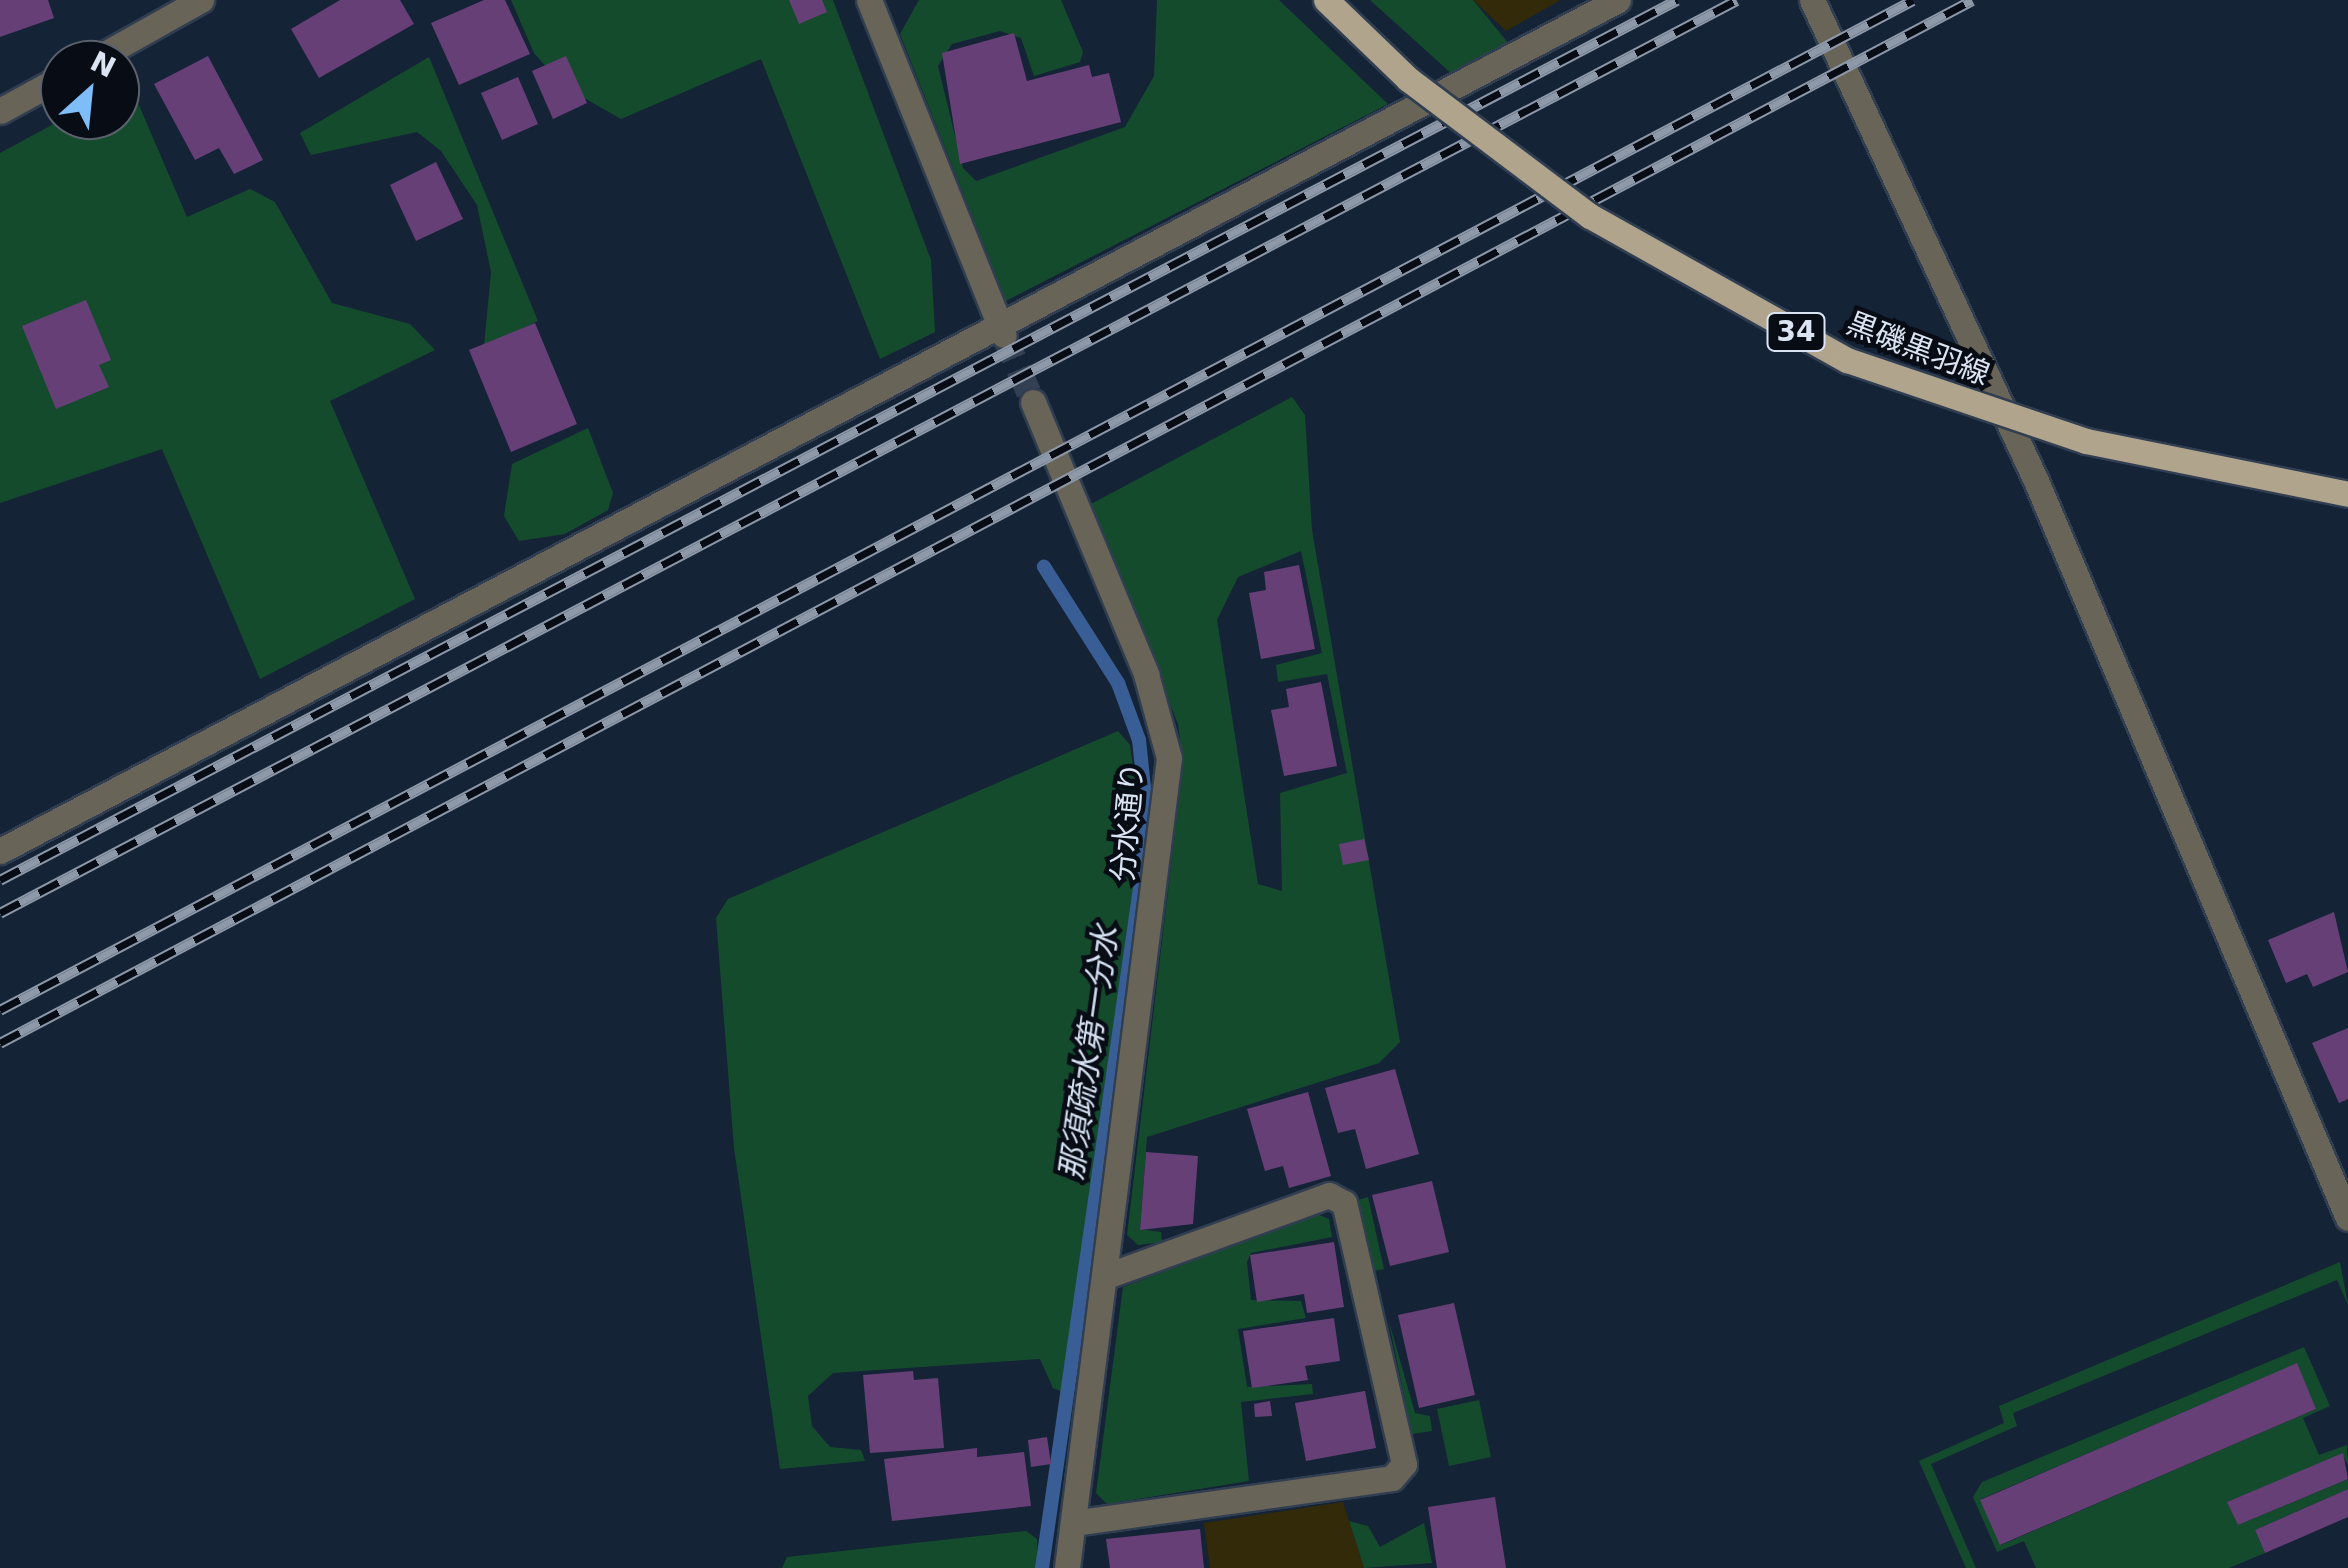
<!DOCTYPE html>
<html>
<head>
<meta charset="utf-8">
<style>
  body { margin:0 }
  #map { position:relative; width:2348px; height:1568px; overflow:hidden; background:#152337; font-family:"DejaVu Sans","Noto Sans JP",sans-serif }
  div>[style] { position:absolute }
  .green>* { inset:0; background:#154b2d }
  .sand>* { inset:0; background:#322a08 }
  .stream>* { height:14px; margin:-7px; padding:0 7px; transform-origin:7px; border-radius:7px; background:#395e95 }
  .building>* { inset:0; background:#663f76 }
  .minor-tunnel>* { height:25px; margin-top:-12.5px; transform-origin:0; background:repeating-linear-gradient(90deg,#334053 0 25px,transparent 0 37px) }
  .roads { filter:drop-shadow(2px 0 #313e51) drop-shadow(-2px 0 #313e51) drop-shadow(0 2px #313e51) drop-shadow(0 -2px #313e51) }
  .minor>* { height:25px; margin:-12.5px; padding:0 12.5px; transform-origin:12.5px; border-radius:12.5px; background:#696458 }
  .rail>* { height:11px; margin-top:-5.5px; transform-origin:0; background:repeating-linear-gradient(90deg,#070c15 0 22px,#8d98a8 0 44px); box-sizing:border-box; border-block:2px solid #8d98a8 }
  .bridges { filter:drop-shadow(2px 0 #313e51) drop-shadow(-2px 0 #313e51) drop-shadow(0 2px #313e51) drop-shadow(0 -2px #313e51) }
  .major-bridge>* { height:25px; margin:-12.5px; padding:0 12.5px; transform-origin:12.5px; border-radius:12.5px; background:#b0a58c }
  span { translate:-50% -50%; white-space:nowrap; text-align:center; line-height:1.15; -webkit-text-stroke:9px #070c15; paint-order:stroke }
  .shield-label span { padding:2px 8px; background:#070c15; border:2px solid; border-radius:8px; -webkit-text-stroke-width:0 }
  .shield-label { font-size:28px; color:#dbe4f2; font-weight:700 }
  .street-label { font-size:30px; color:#dbe4f2 }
  .water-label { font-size:32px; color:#d5e0f1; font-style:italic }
  .north { position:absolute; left:40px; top:40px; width:100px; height:100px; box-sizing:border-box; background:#070c15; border:2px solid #5c626d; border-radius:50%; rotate:27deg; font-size:28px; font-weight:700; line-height:40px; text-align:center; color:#dbe4f2 }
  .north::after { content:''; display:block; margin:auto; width:35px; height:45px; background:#7fbdf9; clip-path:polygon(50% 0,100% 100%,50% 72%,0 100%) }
</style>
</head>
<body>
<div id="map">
  <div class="green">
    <div style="clip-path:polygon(511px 0,833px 0,931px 260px,935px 332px,880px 359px,761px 59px,621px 119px,563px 86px,534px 53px)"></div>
    <div style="clip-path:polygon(919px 0,1061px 0,1083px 52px,1080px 62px,1034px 76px,1021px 38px,1000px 31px,952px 44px,938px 66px,963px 168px,976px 181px,1125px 127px,1154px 76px,1157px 0,1279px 0,1388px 104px,1006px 301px,900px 34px)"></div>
    <div style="clip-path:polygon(1370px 0,1473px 0,1509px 44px,1453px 75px)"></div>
    <div style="clip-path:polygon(429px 57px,538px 321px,484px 346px,491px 272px,477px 205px,441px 151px,417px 132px,311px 155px,300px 133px)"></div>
    <div style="clip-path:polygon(129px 82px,187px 217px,250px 189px,275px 202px,332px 303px,410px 324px,435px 350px,330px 401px,415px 599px,260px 679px,162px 449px,0 503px,0 153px,61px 120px,120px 120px,120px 87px)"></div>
    <div style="clip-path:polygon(evenodd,1292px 397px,1305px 415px,1312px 530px,1400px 1042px,1379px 1063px,1147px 1137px,1140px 1229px,1161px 1232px,1162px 1242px,1138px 1245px,1127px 1235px,1183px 765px,1178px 724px,1089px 505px,1292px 397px,1301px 551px,1322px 653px,1276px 665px,1278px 682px,1327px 674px,1347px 773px,1280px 793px,1282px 891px,1258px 884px,1217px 620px,1238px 577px,1301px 551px)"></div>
    <div style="clip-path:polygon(588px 428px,613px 493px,608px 510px,565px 534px,519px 541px,504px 516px,512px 464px)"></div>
    <div style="clip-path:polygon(1118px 731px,1130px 745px,1138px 800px,1136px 873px,1066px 1393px,1053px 1388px,1040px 1359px,833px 1373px,808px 1396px,812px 1426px,830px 1447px,861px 1450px,865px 1461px,780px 1469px,734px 1148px,716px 918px,728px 899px)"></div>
    <div style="clip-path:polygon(1368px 1197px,1384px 1269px,1374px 1271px,1358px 1200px)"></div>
    <div style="clip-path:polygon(1317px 1214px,1329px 1219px,1332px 1237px,1251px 1253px,1247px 1262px,1251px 1300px,1301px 1301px,1306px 1318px,1238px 1329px,1247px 1387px,1312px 1384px,1313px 1394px,1241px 1402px,1249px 1481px,1107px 1504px,1096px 1493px,1123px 1287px)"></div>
    <div style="clip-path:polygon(2340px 1262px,2348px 1305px,2337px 1280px,2013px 1413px,2017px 1426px,1931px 1464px,1976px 1568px,1966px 1568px,1919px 1461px,2004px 1423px,1999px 1406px)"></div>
    <div style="clip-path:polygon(1388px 1318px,1415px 1413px,1430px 1416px,1432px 1431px,1412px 1434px)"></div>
    <div style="clip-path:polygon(evenodd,2304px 1347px,2330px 1406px,2303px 1418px,2319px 1455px,2347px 1445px,2348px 1465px,2342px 1454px,2228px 1502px,2238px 1525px,2348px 1479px,2348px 1489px,2255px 1530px,2265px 1553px,2229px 1568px,2036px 1568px,2024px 1541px,1997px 1552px,1973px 1497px,1982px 1482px,2304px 1347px,2296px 1364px,2316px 1409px,2001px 1545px,1981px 1499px,2296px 1364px)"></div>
    <div style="clip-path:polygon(1479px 1400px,1491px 1457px,1449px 1466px,1437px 1409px)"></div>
    <div style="clip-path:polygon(1349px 1521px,1368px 1526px,1380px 1547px,1424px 1523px,1432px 1563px,1364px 1568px)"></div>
    <div style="clip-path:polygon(1026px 1531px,1037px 1539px,1038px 1568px,782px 1568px,787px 1557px)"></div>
  </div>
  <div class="sand">
    <div style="clip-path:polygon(1473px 0,1561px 0,1506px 31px)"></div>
    <div style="clip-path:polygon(1343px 1502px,1364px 1568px,1210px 1568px,1204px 1523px)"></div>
  </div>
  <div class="stream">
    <div style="left:1042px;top:1568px;width:701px;rotate:-81.8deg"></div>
    <div style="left:1142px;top:874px;width:77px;rotate:-87.8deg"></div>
    <div style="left:1145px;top:797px;width:57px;rotate:-96deg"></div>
    <div style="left:1139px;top:740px;width:61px;rotate:-110.2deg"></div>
    <div style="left:1118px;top:683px;width:138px;rotate:-122.5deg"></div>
  </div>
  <div class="building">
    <div style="clip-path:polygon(0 0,48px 0,54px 18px,0 37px)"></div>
    <div style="clip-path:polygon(340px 0,400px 0,414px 24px,319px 78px,291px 29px)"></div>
    <div style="clip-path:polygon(484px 0,505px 0,530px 54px,459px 85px,431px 23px)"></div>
    <div style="clip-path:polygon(789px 0,822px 0,827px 12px,799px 24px)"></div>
    <div style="clip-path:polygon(1014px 33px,1027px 81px,1089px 65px,1092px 77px,1109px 73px,1121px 122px,960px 164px,942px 53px)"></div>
    <div style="clip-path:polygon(208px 56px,263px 160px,234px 174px,219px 148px,195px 160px,154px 84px)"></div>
    <div style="clip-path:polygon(566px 56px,587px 103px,553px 119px,532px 71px)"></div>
    <div style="clip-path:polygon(518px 77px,538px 124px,502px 140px,481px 93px)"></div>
    <div style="clip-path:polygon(436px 162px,463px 219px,416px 241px,390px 185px)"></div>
    <div style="clip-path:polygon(86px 300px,111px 360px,99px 365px,109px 387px,56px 409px,22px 326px)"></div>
    <div style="clip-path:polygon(535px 323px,577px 424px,511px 452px,469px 350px)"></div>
    <div style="clip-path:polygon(1299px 565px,1315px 649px,1261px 659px,1249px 593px,1266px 590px,1264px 572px)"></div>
    <div style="clip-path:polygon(1321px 682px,1337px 766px,1284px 776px,1271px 710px,1289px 707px,1286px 689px)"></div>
    <div style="clip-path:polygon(1364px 839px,1369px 860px,1343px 865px,1339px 844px)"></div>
    <div style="clip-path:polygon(2334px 912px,2348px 972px,2313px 987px,2307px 974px,2286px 983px,2268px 940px)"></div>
    <div style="clip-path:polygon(2348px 1028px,2348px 1099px,2339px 1103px,2312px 1043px)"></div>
    <div style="clip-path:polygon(1395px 1069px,1419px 1154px,1366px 1169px,1355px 1129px,1338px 1133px,1325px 1088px)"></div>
    <div style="clip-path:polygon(1308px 1092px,1331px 1176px,1289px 1188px,1283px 1166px,1265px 1171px,1247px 1109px)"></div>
    <div style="clip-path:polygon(1146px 1152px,1198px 1156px,1193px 1224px,1140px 1230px)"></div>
    <div style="clip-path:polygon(1432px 1181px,1449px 1252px,1390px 1266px,1372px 1195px)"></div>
    <div style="clip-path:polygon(1334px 1242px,1344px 1307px,1307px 1313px,1304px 1294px,1257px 1302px,1250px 1255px)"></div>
    <div style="clip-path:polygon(1454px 1303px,1475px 1395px,1419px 1408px,1398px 1315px)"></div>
    <div style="clip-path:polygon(1334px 1318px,1340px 1361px,1305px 1366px,1308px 1380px,1252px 1388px,1243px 1331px)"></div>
    <div style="clip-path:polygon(2297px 1363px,2316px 1409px,2000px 1545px,1980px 1500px)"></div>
    <div style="clip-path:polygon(913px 1371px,914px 1380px,938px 1378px,944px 1448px,870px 1453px,863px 1375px)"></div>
    <div style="clip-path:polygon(1365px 1391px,1376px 1448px,1306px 1461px,1295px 1403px)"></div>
    <div style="clip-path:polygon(1270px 1401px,1272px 1416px,1255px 1417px,1254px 1404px)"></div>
    <div style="clip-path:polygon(1047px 1437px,1051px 1464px,1031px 1467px,1028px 1440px)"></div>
    <div style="clip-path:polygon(977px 1448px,977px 1457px,1024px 1452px,1031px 1506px,892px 1521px,884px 1459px)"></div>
    <div style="clip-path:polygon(2343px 1453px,2348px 1479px,2238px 1525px,2227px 1502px)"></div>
    <div style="clip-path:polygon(2348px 1489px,2348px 1517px,2265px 1553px,2255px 1530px)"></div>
    <div style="clip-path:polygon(1495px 1497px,1506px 1568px,1437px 1568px,1428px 1507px)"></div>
    <div style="clip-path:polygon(1200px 1529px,1204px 1568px,1110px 1568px,1106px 1539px)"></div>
  </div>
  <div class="minor-tunnel">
    <div style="left:1004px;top:335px;width:73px;rotate:66.6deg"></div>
  </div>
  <div class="roads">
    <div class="minor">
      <div style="left:869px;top:0;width:361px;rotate:68.1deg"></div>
      <div style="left:1812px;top:0;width:533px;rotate:65.02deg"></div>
      <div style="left:2037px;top:483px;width:798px;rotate:67.07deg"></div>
      <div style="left:94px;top:60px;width:123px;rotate:-29.3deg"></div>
      <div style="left:0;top:111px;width:68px;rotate:-28.8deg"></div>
      <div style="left:1033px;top:402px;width:295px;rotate:67.4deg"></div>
      <div style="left:1146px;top:674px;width:87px;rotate:74.7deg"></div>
      <div style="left:1169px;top:758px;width:816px;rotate:97.18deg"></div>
      <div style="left:0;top:851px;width:1828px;rotate:-27.74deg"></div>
      <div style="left:1073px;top:1523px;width:322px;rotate:-8deg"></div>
      <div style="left:1392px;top:1478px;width:18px;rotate:-49deg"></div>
      <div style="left:1404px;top:1464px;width:268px;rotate:-102.9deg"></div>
      <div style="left:1344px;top:1203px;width:17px;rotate:-152deg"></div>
      <div style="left:1329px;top:1195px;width:234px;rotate:160deg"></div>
    </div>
  </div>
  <div class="rail">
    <div style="left:0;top:880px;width:1894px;rotate:-27.69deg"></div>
    <div style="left:0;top:913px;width:1962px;rotate:-27.73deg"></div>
    <div style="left:0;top:1010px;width:2163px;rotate:-27.83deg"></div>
    <div style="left:0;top:1043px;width:2231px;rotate:-27.87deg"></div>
  </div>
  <div class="bridges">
    <div class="major-bridge">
      <div style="left:1326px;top:0;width:114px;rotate:43.9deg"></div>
      <div style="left:1408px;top:79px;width:228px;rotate:37deg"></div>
      <div style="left:1590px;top:216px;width:295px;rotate:29.3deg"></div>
      <div style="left:1847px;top:360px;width:252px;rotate:18.7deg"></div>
      <div style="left:2086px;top:441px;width:267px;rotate:11.4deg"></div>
    </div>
  </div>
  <div class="shield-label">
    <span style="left:1796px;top:332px">34</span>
  </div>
  <div class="street-label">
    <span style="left:1918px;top:349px;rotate:21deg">黒磯黒羽線</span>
    <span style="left:1128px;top:822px;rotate:-85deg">分水通り</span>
  </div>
  <div class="water-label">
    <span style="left:1089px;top:1053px;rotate:-82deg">那須疏水第一分水</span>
  </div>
  <div class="north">N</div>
</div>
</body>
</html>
